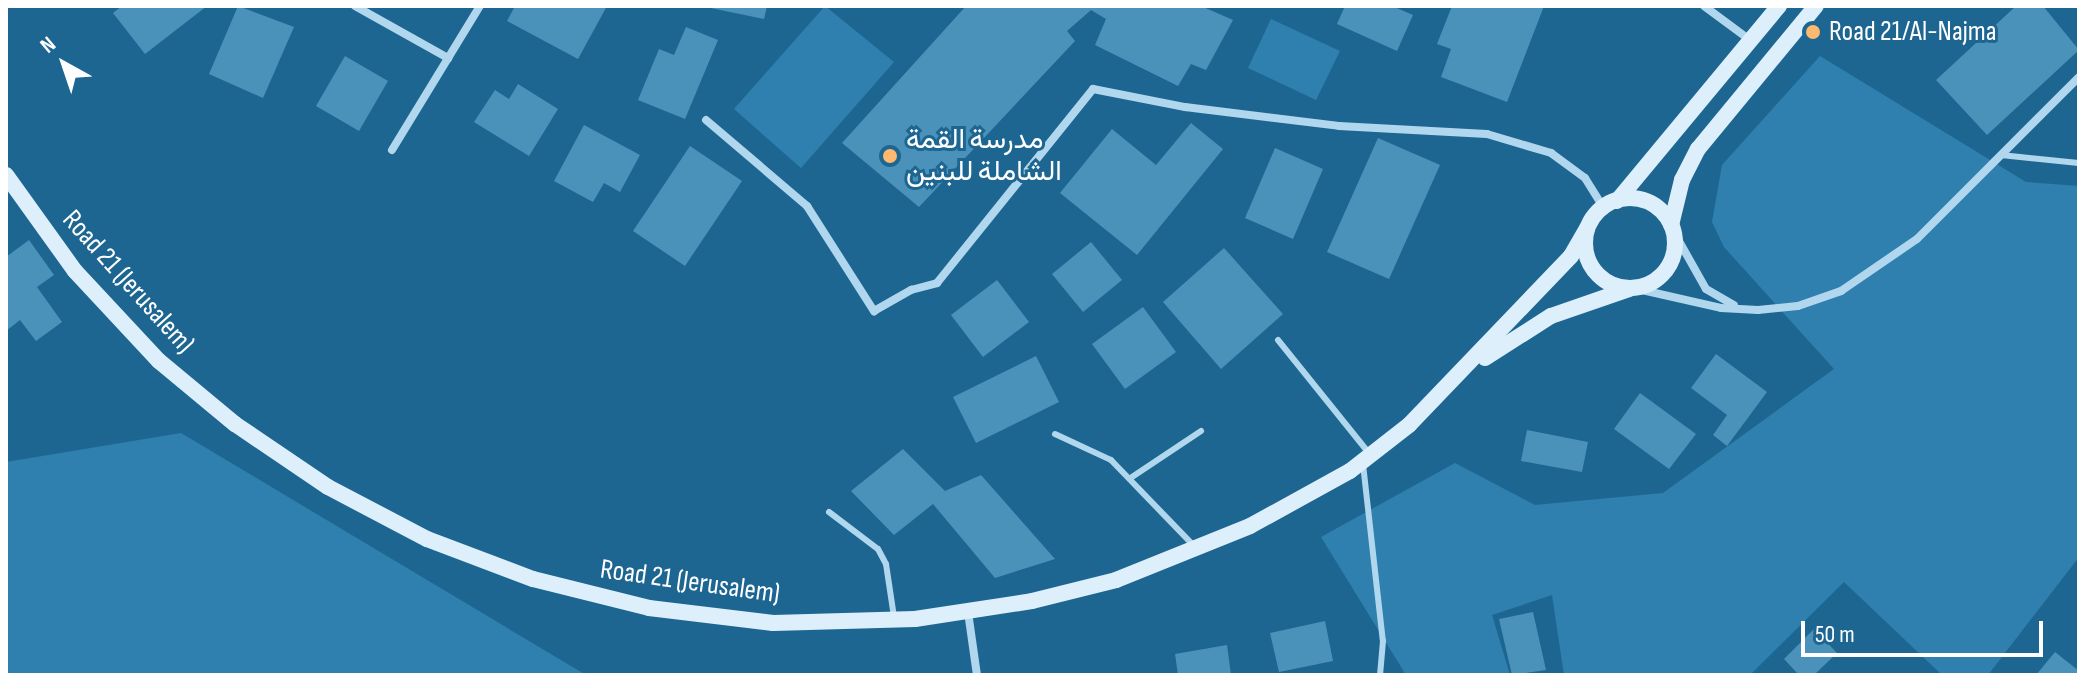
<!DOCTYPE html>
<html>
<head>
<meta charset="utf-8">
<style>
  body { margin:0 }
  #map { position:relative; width:2085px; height:681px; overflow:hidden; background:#1e6692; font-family:"Sofia Sans Condensed",Vazirmatn,sans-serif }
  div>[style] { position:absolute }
  .green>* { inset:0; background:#2f80ae }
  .building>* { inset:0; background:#4b92bb }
  .lane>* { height:6px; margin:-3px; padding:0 3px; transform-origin:3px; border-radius:3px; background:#b0d7ee }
  .street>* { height:8px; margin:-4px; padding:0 4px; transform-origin:4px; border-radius:4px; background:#b0d7ee }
  .secondary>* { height:16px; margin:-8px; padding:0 8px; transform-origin:8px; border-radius:8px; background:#dceffa }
  .secondary>.ring { margin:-8px; padding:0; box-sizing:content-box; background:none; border:16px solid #dceffa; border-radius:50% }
  .dots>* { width:22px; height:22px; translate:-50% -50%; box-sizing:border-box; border:4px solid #1e6692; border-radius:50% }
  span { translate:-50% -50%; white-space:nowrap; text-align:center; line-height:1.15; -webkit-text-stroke:6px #1e6692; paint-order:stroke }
  .poi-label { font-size:28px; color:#fff }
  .left { translate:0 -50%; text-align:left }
  .street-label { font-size:28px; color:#fff }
  .frame { position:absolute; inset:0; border:8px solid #fff; pointer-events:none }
  .north { position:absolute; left:24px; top:24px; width:80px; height:80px; -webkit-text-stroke:6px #1e6692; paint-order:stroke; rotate:320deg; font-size:22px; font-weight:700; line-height:32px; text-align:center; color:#fff }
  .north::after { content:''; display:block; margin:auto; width:28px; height:36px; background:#fff; clip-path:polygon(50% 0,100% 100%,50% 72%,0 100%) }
  .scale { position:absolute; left:1801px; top:621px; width:242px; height:36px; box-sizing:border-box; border:4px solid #fff; border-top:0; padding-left:10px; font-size:24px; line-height:28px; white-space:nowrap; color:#fff; -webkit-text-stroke:6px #1e6692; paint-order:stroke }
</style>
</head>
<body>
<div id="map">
  <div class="green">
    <div style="clip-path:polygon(825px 6px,894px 62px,801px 168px,734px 109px)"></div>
    <div style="clip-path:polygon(1271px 19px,1340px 51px,1316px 100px,1248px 68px)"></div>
    <div style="clip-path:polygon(1820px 56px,2026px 182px,2079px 186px,2079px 557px,1988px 675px,1942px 675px,1844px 582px,1750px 675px,1564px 675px,1552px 595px,1492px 615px,1510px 675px,1406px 675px,1321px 537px,1455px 463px,1535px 505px,1663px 493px,1834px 369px,1724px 247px,1712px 222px,1722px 165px)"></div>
    <div style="clip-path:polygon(181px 433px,586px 675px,6px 675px,6px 462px)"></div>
  </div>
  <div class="building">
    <div style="clip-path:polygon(122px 6px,207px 6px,145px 54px,113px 13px)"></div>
    <div style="clip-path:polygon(238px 6px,294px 27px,263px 98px,209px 74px)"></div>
    <div style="clip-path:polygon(515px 6px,607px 6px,578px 59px,507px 21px)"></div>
    <div style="clip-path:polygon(701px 6px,767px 6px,764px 19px)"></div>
    <div style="clip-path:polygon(966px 6px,1201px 6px,1233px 20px,1206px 70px,1191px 64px,1178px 86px,1095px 45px,1106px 19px,1091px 10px,1067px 31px,1075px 41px,919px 207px,842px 143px)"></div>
    <div style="clip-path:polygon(1345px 6px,1392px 6px,1413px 15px,1397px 51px,1337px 24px)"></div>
    <div style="clip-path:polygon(1452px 6px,1544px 6px,1507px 102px,1441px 77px,1451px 49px,1437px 44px)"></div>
    <div style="clip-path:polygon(2016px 6px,2043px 6px,2079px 50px,1987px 135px,1936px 80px)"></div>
    <div style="clip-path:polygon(686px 27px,718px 40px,685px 119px,638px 100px,659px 49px,674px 55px)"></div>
    <div style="clip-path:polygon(345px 56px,388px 81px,359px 131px,316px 106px)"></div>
    <div style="clip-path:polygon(518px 84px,558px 109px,529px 156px,474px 122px,495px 90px,509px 99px)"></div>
    <div style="clip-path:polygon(1191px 123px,1223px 149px,1137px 255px,1060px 193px,1112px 129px,1156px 165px)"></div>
    <div style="clip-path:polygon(584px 125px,640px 155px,620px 192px,604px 183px,593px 202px,554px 181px)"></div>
    <div style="clip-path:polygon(1378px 138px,1440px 165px,1389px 279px,1327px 252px)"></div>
    <div style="clip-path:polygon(690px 146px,742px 181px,685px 266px,633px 231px)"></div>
    <div style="clip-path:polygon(1275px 148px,1323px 169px,1293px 239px,1245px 218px)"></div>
    <div style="clip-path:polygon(29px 240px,54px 275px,37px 287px,62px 322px,36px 341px,20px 320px,6px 331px,6px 257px)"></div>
    <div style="clip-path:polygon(1091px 242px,1122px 280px,1083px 312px,1052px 274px)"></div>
    <div style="clip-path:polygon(1224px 248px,1283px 314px,1221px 369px,1163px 302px)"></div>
    <div style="clip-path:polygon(997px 280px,1029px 322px,983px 357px,951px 315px)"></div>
    <div style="clip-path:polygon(1143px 307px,1176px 352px,1125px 389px,1092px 344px)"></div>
    <div style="clip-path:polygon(1716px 354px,1767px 392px,1727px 446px,1713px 435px,1727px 415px,1691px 388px)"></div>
    <div style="clip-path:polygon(1036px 356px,1059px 402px,976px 443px,953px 397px)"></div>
    <div style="clip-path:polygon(1640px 393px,1696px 434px,1669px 469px,1614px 429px)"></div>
    <div style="clip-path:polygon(1527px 430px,1588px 442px,1582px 472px,1521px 461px)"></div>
    <div style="clip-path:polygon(903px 449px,945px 491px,981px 475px,1055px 559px,995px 578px,933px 504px,894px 535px,851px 491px)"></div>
    <div style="clip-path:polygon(1533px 612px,1546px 670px,1512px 675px,1499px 619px)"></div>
    <div style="clip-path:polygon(1325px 621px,1333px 661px,1279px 672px,1270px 633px)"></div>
    <div style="clip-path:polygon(1814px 629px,1837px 653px,1814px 675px,1799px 675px,1784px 659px)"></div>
    <div style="clip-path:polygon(1227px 645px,1231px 675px,1178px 675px,1175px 654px)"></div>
    <div style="clip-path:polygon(2055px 652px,2079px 671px,2079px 675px,2036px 675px)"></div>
  </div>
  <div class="lane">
    <div style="left:2001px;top:155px;width:78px;rotate:5.9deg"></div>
    <div style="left:1278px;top:340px;width:145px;rotate:51.2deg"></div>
    <div style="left:1055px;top:434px;width:62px;rotate:24.9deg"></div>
    <div style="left:1111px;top:460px;width:118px;rotate:46deg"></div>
    <div style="left:1363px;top:464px;width:178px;rotate:83.6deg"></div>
    <div style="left:1383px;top:641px;width:34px;rotate:95deg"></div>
    <div style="left:1132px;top:477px;width:83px;rotate:-33.7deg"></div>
    <div style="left:829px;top:512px;width:61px;rotate:37.1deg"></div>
    <div style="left:878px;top:549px;width:17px;rotate:62deg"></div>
    <div style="left:886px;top:564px;width:54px;rotate:81.4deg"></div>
  </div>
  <div class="street">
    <div style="left:355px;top:6px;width:107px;rotate:29.2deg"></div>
    <div style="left:1704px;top:6px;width:57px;rotate:36.5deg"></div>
    <div style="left:706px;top:120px;width:133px;rotate:40.4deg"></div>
    <div style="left:807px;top:206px;width:125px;rotate:57.5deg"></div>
    <div style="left:874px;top:311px;width:43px;rotate:-29.6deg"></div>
    <div style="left:911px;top:290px;width:27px;rotate:-15deg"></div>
    <div style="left:937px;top:283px;width:249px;rotate:-51.2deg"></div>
    <div style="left:1093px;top:89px;width:94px;rotate:11.1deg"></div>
    <div style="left:1185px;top:107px;width:155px;rotate:7deg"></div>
    <div style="left:1339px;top:126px;width:148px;rotate:3.1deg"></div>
    <div style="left:1487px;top:134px;width:67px;rotate:16.5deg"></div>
    <div style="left:1551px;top:153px;width:42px;rotate:36.3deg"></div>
    <div style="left:1585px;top:178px;width:34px;rotate:58deg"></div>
    <div style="left:392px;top:150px;width:169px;rotate:-58.6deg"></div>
    <div style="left:1675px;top:234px;width:63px;rotate:60.6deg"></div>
    <div style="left:1706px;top:289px;width:32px;rotate:30deg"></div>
    <div style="left:1633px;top:288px;width:90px;rotate:12.8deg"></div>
    <div style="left:1721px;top:308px;width:37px;rotate:3deg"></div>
    <div style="left:1758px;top:310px;width:40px;rotate:-5.7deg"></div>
    <div style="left:1798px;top:306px;width:46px;rotate:-19.2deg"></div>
    <div style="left:1841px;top:291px;width:92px;rotate:-34.4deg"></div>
    <div style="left:1917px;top:239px;width:229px;rotate:-45deg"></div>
    <div style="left:968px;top:612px;width:64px;rotate:81.9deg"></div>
  </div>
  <div class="secondary">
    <div style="left:6px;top:175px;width:118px;rotate:54.3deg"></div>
    <div style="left:75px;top:271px;width:123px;rotate:47deg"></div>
    <div style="left:159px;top:361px;width:99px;rotate:39.7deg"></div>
    <div style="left:235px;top:424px;width:112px;rotate:34.1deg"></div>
    <div style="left:328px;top:487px;width:112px;rotate:27.7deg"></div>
    <div style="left:427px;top:539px;width:113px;rotate:20.7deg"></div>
    <div style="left:533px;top:579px;width:120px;rotate:14deg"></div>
    <div style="left:649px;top:608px;width:125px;rotate:6.9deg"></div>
    <div style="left:773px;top:623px;width:142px;rotate:-1.6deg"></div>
    <div style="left:915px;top:619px;width:118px;rotate:-8.7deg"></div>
    <div style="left:1032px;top:601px;width:87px;rotate:-14deg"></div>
    <div style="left:1116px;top:580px;width:144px;rotate:-21.9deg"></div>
    <div style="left:1250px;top:526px;width:114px;rotate:-28.8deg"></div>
    <div style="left:1350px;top:471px;width:75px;rotate:-37.9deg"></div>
    <div style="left:1409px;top:425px;width:234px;rotate:-46.2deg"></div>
    <div style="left:1571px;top:256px;width:32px;rotate:-60deg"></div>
    <div class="ring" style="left:1585px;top:198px;width:74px;height:74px"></div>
    <div style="left:1617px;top:201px;width:254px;rotate:-50.3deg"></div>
    <div style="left:1671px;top:225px;width:46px;rotate:-76.3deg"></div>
    <div style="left:1682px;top:180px;width:35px;rotate:-63deg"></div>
    <div style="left:1698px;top:149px;width:185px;rotate:-50.5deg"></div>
    <div style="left:1485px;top:358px;width:78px;rotate:-32.5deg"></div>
    <div style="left:1551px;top:316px;width:83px;rotate:-19.1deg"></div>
  </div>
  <div class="dots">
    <div style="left:1813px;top:32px;background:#fcb96f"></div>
    <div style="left:890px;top:156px;background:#fcb96f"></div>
  </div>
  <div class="poi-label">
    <span class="left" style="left:1829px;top:32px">Road 21/Al-Najma</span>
    <span class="left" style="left:906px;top:156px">مدرسة القمة<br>الشاملة للبنين</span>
  </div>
  <div class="street-label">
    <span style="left:128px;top:282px;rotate:48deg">Road 21 (Jerusalem)</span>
    <span style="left:690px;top:582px;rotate:8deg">Road 21 (Jerusalem)</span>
  </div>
  <div class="frame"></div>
  <div class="north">N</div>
  <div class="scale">50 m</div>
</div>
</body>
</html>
